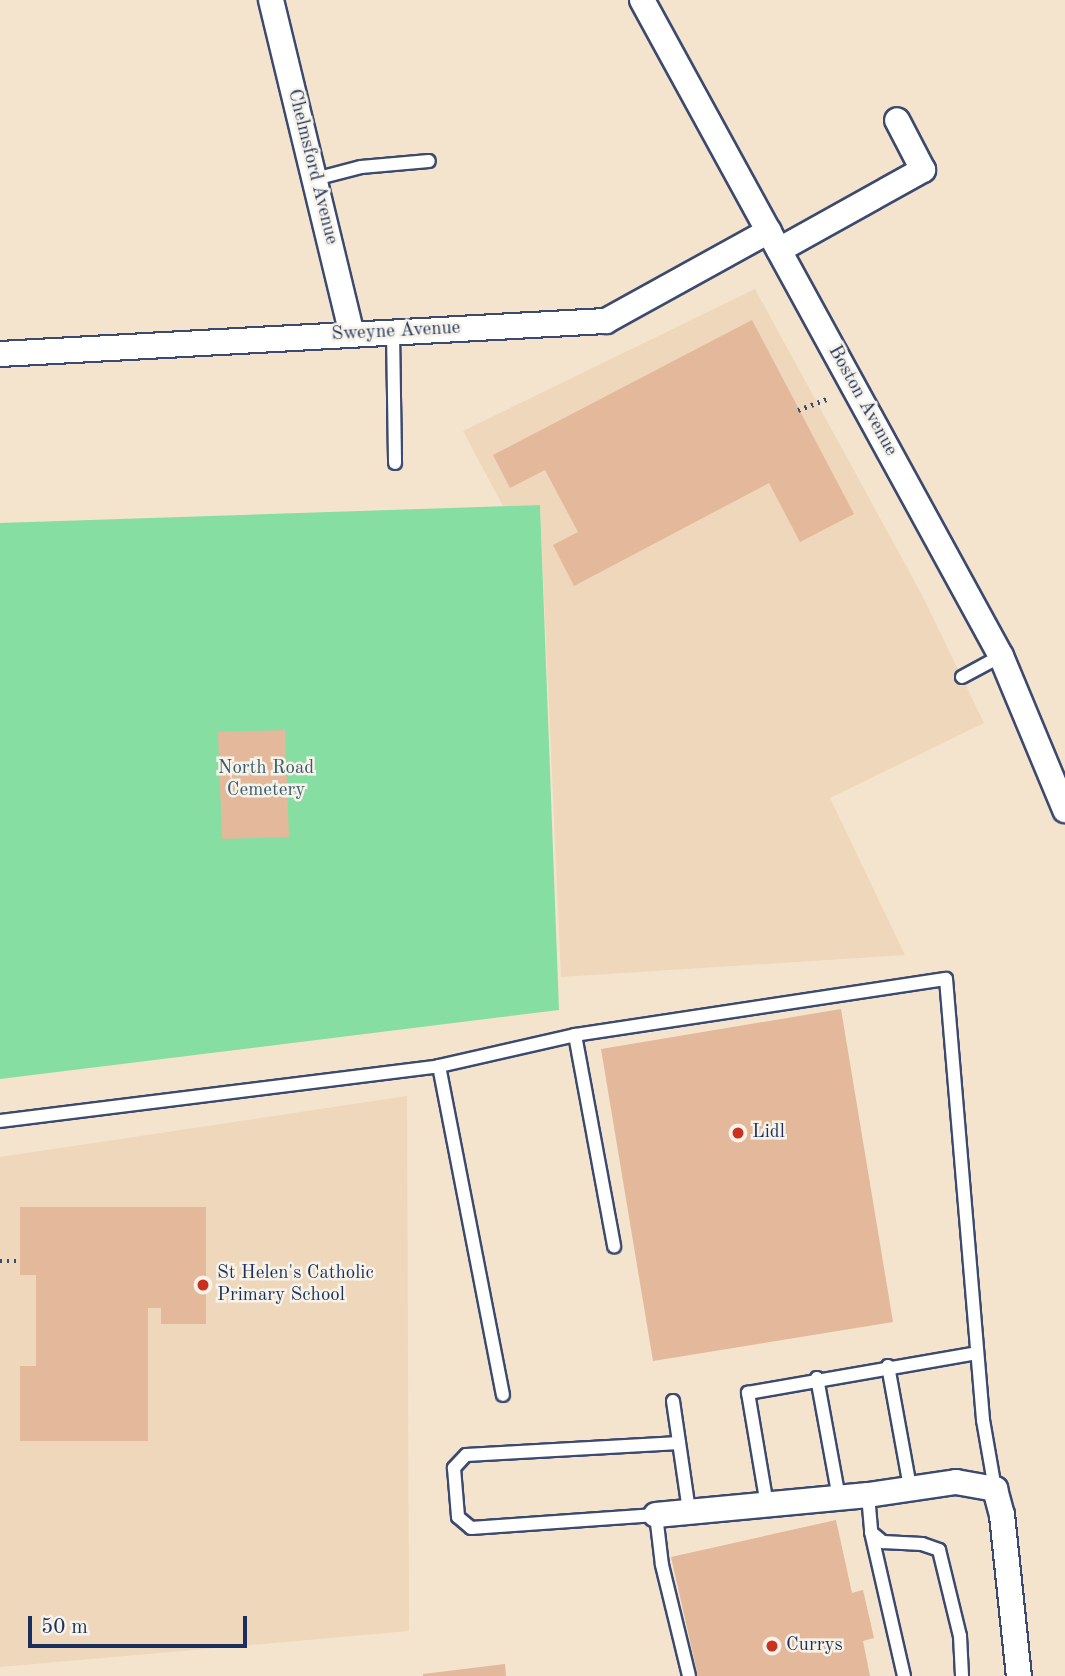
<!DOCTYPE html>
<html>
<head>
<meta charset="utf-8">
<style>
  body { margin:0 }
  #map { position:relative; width:1065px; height:1676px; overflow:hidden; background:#f4e4cd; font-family:"Old Standard TT",serif }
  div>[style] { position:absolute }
  .built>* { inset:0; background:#eed7bb }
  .green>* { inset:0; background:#87dea2 }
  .building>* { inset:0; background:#e3b89b }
  .path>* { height:4.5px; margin-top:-2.25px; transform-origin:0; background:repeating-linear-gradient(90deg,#3c4a6f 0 2px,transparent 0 7px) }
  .roads { filter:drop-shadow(2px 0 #3c4a6f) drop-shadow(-2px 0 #3c4a6f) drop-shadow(0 2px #3c4a6f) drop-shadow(0 -2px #3c4a6f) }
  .service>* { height:12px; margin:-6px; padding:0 6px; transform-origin:6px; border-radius:6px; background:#fff }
  .minor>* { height:24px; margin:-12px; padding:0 12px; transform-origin:12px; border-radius:12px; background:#fff }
  .dots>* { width:19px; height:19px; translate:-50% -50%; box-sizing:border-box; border:4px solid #f7f3e8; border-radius:50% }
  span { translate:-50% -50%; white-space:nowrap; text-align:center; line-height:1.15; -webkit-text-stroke:5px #f7f3e8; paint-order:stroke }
  .street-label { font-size:19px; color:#1b2f5e }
  .park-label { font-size:19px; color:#365b6f }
  .poi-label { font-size:19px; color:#1b2f5e }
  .left { translate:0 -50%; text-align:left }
  .scale { position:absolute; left:28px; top:1616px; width:219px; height:32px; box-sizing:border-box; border:4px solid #1b2f5e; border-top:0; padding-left:9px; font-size:21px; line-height:24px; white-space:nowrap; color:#1b2f5e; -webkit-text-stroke:5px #f7f3e8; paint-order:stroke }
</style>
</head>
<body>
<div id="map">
  <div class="built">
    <div style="clip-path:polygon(755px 289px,922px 595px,984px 723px,830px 798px,905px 955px,561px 977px,540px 505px,503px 506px,463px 431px)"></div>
    <div style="clip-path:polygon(407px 1096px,409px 1631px,0 1667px,0 1157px)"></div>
  </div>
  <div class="green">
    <div style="clip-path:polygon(540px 505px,559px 1010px,0 1079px,0 523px)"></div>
  </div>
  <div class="building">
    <div style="clip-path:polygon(752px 320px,854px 514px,800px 542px,769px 483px,574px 586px,553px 545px,578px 532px,545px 470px,510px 488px,493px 455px)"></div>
    <div style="clip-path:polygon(285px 730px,289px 837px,222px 839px,218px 732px)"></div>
    <div style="clip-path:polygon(841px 1009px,893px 1322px,653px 1361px,601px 1049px)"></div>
    <div style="clip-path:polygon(20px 1207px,206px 1207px,206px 1324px,161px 1324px,161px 1308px,148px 1308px,148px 1441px,20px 1441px,20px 1366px,36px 1366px,36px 1275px,20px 1275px)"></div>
    <div style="clip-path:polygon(836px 1520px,852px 1593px,863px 1590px,874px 1638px,863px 1641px,870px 1676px,698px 1676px,671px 1557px)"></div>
    <div style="clip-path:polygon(505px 1664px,506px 1676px,423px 1676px,423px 1674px)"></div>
  </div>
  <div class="path">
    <div style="left:798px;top:410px;width:34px;rotate:-21deg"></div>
    <div style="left:0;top:1261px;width:20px"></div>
  </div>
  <div class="roads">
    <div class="service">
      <div style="left:315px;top:179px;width:48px;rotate:-14.6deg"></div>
      <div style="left:361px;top:167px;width:68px;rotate:-5deg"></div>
      <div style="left:393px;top:332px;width:131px;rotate:89.1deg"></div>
      <div style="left:962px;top:677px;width:44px;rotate:-28.3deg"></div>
      <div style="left:575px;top:1035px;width:215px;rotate:79.5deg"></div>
      <div style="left:439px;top:1066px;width:335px;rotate:79deg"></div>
      <div style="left:0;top:1121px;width:442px;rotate:-7.1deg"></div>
      <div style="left:439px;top:1066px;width:139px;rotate:-12.8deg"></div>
      <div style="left:575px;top:1035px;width:375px;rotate:-8.6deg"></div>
      <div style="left:946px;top:979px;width:443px;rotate:85.2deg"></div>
      <div style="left:983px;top:1420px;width:70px;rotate:80.1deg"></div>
      <div style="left:888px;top:1366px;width:123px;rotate:79.7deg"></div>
      <div style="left:817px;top:1378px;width:122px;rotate:79.6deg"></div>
      <div style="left:673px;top:1401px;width:111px;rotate:81.7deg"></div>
      <div style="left:679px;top:1443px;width:213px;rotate:176.8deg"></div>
      <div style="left:466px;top:1455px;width:18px;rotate:133deg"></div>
      <div style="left:454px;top:1468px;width:49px;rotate:85.3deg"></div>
      <div style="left:458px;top:1517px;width:17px;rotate:40deg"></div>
      <div style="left:471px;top:1528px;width:185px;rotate:-4deg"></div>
      <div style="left:656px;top:1515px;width:50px;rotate:83.2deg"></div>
      <div style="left:662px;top:1565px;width:114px;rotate:76.3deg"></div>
      <div style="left:868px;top:1495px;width:37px;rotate:85deg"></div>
      <div style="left:871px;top:1532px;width:148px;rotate:77.1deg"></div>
      <div style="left:767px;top:1505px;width:114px;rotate:-99.6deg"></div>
      <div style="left:748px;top:1393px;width:232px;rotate:-9.9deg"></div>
      <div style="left:871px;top:1532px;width:16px;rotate:40deg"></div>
      <div style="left:883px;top:1542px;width:39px;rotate:3deg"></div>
      <div style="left:922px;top:1544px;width:18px;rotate:19deg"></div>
      <div style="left:939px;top:1550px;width:89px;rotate:76.3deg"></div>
      <div style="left:960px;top:1636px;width:40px;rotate:87.1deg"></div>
    </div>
    <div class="minor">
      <div style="left:271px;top:0;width:344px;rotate:76.4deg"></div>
      <div style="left:642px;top:0;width:748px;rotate:61.31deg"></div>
      <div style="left:1001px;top:656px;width:167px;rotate:67.4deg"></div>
      <div style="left:779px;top:250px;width:165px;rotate:-29.1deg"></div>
      <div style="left:923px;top:170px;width:56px;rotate:-117.5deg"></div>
      <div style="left:0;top:354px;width:607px;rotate:-3.12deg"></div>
      <div style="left:606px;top:321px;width:186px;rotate:-28.9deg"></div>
      <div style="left:656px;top:1515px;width:213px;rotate:-5.4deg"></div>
      <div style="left:868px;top:1495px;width:89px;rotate:-8.4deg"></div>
      <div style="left:956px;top:1482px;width:40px;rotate:10deg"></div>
      <div style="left:995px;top:1489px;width:27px;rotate:75deg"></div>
      <div style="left:1002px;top:1515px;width:162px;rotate:84deg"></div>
    </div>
  </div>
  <div class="dots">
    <div style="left:738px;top:1133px;background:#c8321e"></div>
    <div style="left:203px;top:1285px;background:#c8321e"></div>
    <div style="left:772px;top:1646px;background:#c8321e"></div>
  </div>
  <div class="street-label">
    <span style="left:312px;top:167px;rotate:76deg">Chelmsford Avenue</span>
    <span style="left:396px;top:332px;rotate:-3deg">Sweyne Avenue</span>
    <span style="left:862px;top:401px;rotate:61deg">Boston Avenue</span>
  </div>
  <div class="park-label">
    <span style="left:266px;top:780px">North Road<br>Cemetery</span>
  </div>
  <div class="poi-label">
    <span class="left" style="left:752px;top:1133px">Lidl</span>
    <span class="left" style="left:217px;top:1285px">St Helen's Catholic<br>Primary School</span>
    <span class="left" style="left:786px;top:1646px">Currys</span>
  </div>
  <div class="scale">50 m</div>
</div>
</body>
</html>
